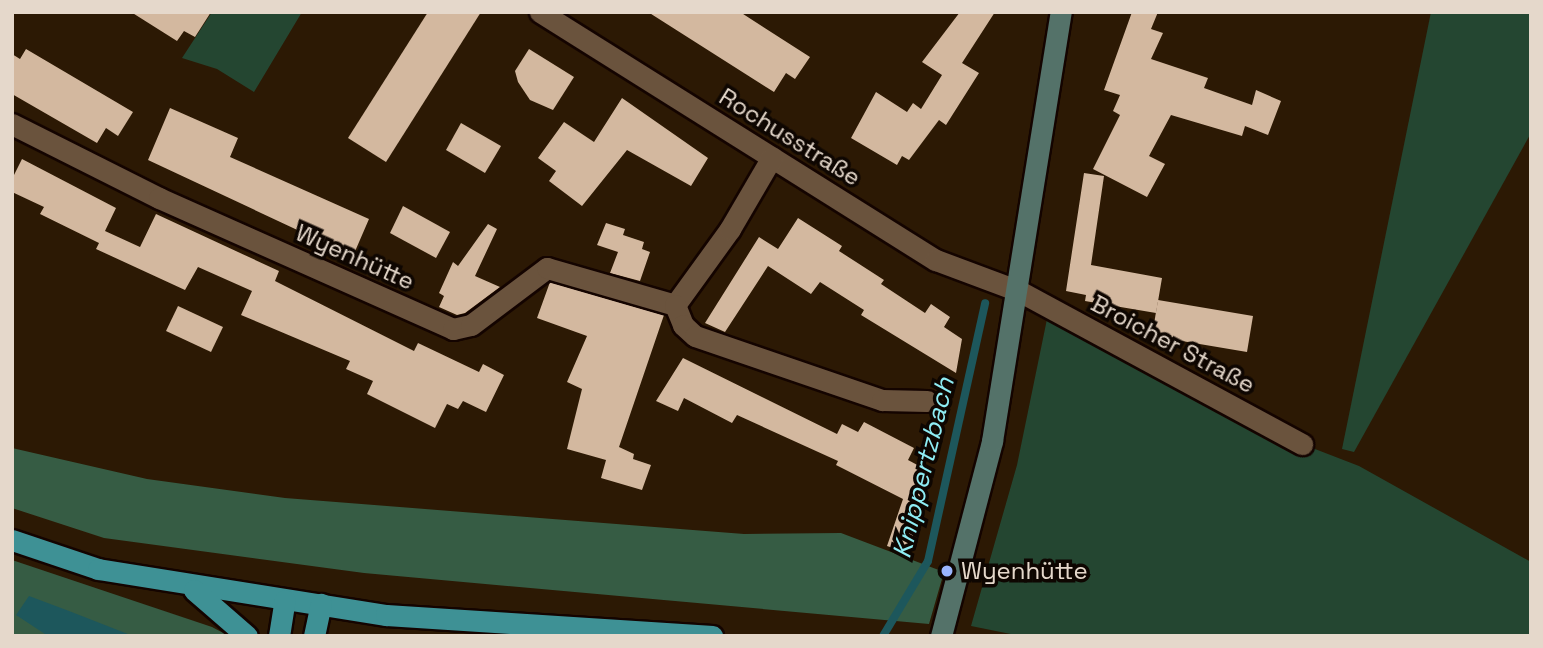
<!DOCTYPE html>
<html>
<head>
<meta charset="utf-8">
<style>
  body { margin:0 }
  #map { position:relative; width:1543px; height:648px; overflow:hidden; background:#2c1904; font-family:"Space Grotesk",sans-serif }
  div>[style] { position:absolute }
  .green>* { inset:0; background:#244631 }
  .forest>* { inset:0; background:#365c44 }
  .water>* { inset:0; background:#1d575c }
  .stream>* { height:8px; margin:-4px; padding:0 4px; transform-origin:4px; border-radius:4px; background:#1d575c }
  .building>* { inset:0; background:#d3b89f }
  .roads { filter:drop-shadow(2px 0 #140400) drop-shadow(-2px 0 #140400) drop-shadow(0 2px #140400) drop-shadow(0 -2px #140400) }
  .street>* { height:21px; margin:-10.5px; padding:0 10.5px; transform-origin:10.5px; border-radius:10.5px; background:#6a533d }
  .secondary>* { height:21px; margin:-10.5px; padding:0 10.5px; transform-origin:10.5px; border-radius:10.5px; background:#547269 }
  .primary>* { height:21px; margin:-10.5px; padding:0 10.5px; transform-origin:10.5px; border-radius:10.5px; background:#3e9195 }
  .dots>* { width:19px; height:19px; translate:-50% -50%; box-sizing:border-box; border:4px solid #0e0601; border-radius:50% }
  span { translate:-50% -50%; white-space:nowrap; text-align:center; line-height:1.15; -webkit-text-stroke:7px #0e0601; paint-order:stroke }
  .street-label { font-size:24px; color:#e5d8cb }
  .poi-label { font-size:24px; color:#e5d8cb }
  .left { translate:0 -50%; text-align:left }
  .water-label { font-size:26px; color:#8fedf4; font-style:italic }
  .frame { position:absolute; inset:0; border:14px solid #e5d8cb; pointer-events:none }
</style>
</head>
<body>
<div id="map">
  <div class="green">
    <div style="clip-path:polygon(212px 12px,302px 12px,254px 92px,217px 69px,182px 58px)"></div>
    <div style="clip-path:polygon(1431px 12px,1531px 12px,1531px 133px,1354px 452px,1342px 449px)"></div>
    <div style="clip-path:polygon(1047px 319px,1302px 444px,1359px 466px,1531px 562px,1531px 636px,1021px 636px,971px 626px,1017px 465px)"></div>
  </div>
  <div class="forest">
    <div style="clip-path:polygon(12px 448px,147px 479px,285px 498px,744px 534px,841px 533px,944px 572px,929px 624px,364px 573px,104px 538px,12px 508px)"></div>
    <div style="clip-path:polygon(12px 560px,212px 627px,229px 636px,12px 636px)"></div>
  </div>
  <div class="water">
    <div style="clip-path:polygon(29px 596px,69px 611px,133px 636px,48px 636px,16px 615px)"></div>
  </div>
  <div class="stream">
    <div style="left:883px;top:636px;width:87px;rotate:-59deg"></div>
    <div style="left:928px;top:561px;width:264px;rotate:-77.5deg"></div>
  </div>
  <div class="building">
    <div style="clip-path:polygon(131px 12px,211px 12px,195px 37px,184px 31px,177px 41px)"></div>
    <div style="clip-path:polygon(428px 12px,481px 12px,386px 162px,348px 138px)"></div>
    <div style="clip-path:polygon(648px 12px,740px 12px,810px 57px,795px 79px,786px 73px,774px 92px)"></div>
    <div style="clip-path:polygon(960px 12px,995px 12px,962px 63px,979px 73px,946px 125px,939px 120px,909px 160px,902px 156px,897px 165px,851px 138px,876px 92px,907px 112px,913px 103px,921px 109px,942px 75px,922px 62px)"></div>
    <div style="clip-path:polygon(1132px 12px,1158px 12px,1151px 29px,1163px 33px,1151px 59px,1208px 78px,1204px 88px,1252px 105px,1256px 90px,1281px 101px,1268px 135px,1245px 126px,1242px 136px,1171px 115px,1149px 156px,1165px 164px,1147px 197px,1093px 169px,1120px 115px,1113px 111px,1120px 95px,1104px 90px)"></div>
    <div style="clip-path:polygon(26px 49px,133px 112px,118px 136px,106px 128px,97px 143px,12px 94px,12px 54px,20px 59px)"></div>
    <div style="clip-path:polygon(529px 49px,574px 77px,553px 110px,530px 100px,518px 82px,515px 71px)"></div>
    <div style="clip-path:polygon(622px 98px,708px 158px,691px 186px,627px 150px,582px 206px,549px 181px,556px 171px,538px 158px,564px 122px,594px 142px)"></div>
    <div style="clip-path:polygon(170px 108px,238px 138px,230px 157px,369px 219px,353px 256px,148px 160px)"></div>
    <div style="clip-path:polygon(461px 123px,501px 146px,485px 173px,446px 150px)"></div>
    <div style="clip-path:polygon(22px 159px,116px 208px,105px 231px,140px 247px,156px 214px,279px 271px,275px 281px,414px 351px,418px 343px,479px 372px,483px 364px,504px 375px,486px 412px,463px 401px,458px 409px,447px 404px,435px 428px,367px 394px,373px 381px,346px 369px,350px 361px,241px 315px,252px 291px,198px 267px,185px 290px,96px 249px,101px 239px,99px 243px,40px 214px,44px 207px,12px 192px,12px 179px)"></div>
    <div style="clip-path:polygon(1084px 173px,1104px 176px,1091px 265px,1162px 278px,1156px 313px,1085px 301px,1086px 295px,1066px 291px)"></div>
    <div style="clip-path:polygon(403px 206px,450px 232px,436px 258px,390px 233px)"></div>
    <div style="clip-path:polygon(798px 218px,842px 246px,839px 251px,884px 280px,881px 284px,925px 313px,931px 304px,950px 317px,944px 327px,962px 339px,956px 373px,861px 315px,864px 310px,820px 282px,811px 294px,768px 266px,725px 332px,705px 323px,759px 237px,778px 249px)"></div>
    <div style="clip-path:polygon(606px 223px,625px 229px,623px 235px,644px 242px,642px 249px,650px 252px,640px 281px,610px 273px,618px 252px,597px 245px)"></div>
    <div style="clip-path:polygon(488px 224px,497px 229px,475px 276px,500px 287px,465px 313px,457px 315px,439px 307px,444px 296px,439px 293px,453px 262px,458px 266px)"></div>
    <div style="clip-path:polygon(550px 282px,664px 315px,619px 447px,634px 454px,633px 459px,651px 465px,642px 490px,601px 478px,606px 460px,567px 449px,582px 389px,567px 382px,587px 336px,537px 318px)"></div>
    <div style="clip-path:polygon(1158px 300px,1253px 316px,1247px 352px,1152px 336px)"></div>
    <div style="clip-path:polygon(178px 306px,223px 327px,211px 352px,166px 331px)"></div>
    <div style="clip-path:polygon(683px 358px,837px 434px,842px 424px,858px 432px,864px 422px,914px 448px,908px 460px,923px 468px,917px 478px,928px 483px,908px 553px,887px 546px,903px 499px,836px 465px,838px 461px,737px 415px,732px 423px,684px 398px,678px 411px,656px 401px)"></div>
  </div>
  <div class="roads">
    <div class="street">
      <div style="left:540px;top:12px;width:467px;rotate:32.1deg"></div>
      <div style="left:936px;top:260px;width:89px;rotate:20.5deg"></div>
      <div style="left:1019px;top:291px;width:322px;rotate:28.4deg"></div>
      <div style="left:12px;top:124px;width:165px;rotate:26.7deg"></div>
      <div style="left:159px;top:198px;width:322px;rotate:24deg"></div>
      <div style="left:453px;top:329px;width:18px;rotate:-13deg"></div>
      <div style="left:471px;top:325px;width:95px;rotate:-36.9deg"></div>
      <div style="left:547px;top:268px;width:133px;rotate:16.1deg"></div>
      <div style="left:675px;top:305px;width:94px;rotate:-54.1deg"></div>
      <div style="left:730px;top:229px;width:83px;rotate:-59.7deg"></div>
      <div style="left:675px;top:305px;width:22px;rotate:68deg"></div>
      <div style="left:683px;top:325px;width:16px;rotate:43deg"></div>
      <div style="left:695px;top:336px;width:198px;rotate:18.9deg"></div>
      <div style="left:882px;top:400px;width:45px;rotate:1.3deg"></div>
    </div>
    <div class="secondary">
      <div style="left:941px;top:636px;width:202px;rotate:-75.3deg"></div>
      <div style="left:992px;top:441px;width:435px;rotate:-80.9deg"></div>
    </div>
    <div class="primary">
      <div style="left:12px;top:540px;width:91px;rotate:18.6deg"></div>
      <div style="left:98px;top:569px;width:292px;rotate:9.1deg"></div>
      <div style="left:386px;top:615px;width:327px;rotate:3.7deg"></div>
      <div style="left:194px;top:590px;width:70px;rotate:41deg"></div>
      <div style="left:279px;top:636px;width:36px;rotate:-81deg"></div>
      <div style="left:314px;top:636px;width:33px;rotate:-78deg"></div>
    </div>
  </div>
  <div class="dots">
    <div style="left:947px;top:571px;background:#9ab5fd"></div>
  </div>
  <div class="street-label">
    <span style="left:790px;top:137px;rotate:32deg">Rochusstraße</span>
    <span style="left:355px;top:257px;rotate:24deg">Wyenhütte</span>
    <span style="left:1173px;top:344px;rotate:28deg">Broicher Straße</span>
  </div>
  <div class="poi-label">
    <span class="left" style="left:961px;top:571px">Wyenhütte</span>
  </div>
  <div class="water-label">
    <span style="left:924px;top:468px;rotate:-76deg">Knippertzbach</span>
  </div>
  <div class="frame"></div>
</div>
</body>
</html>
